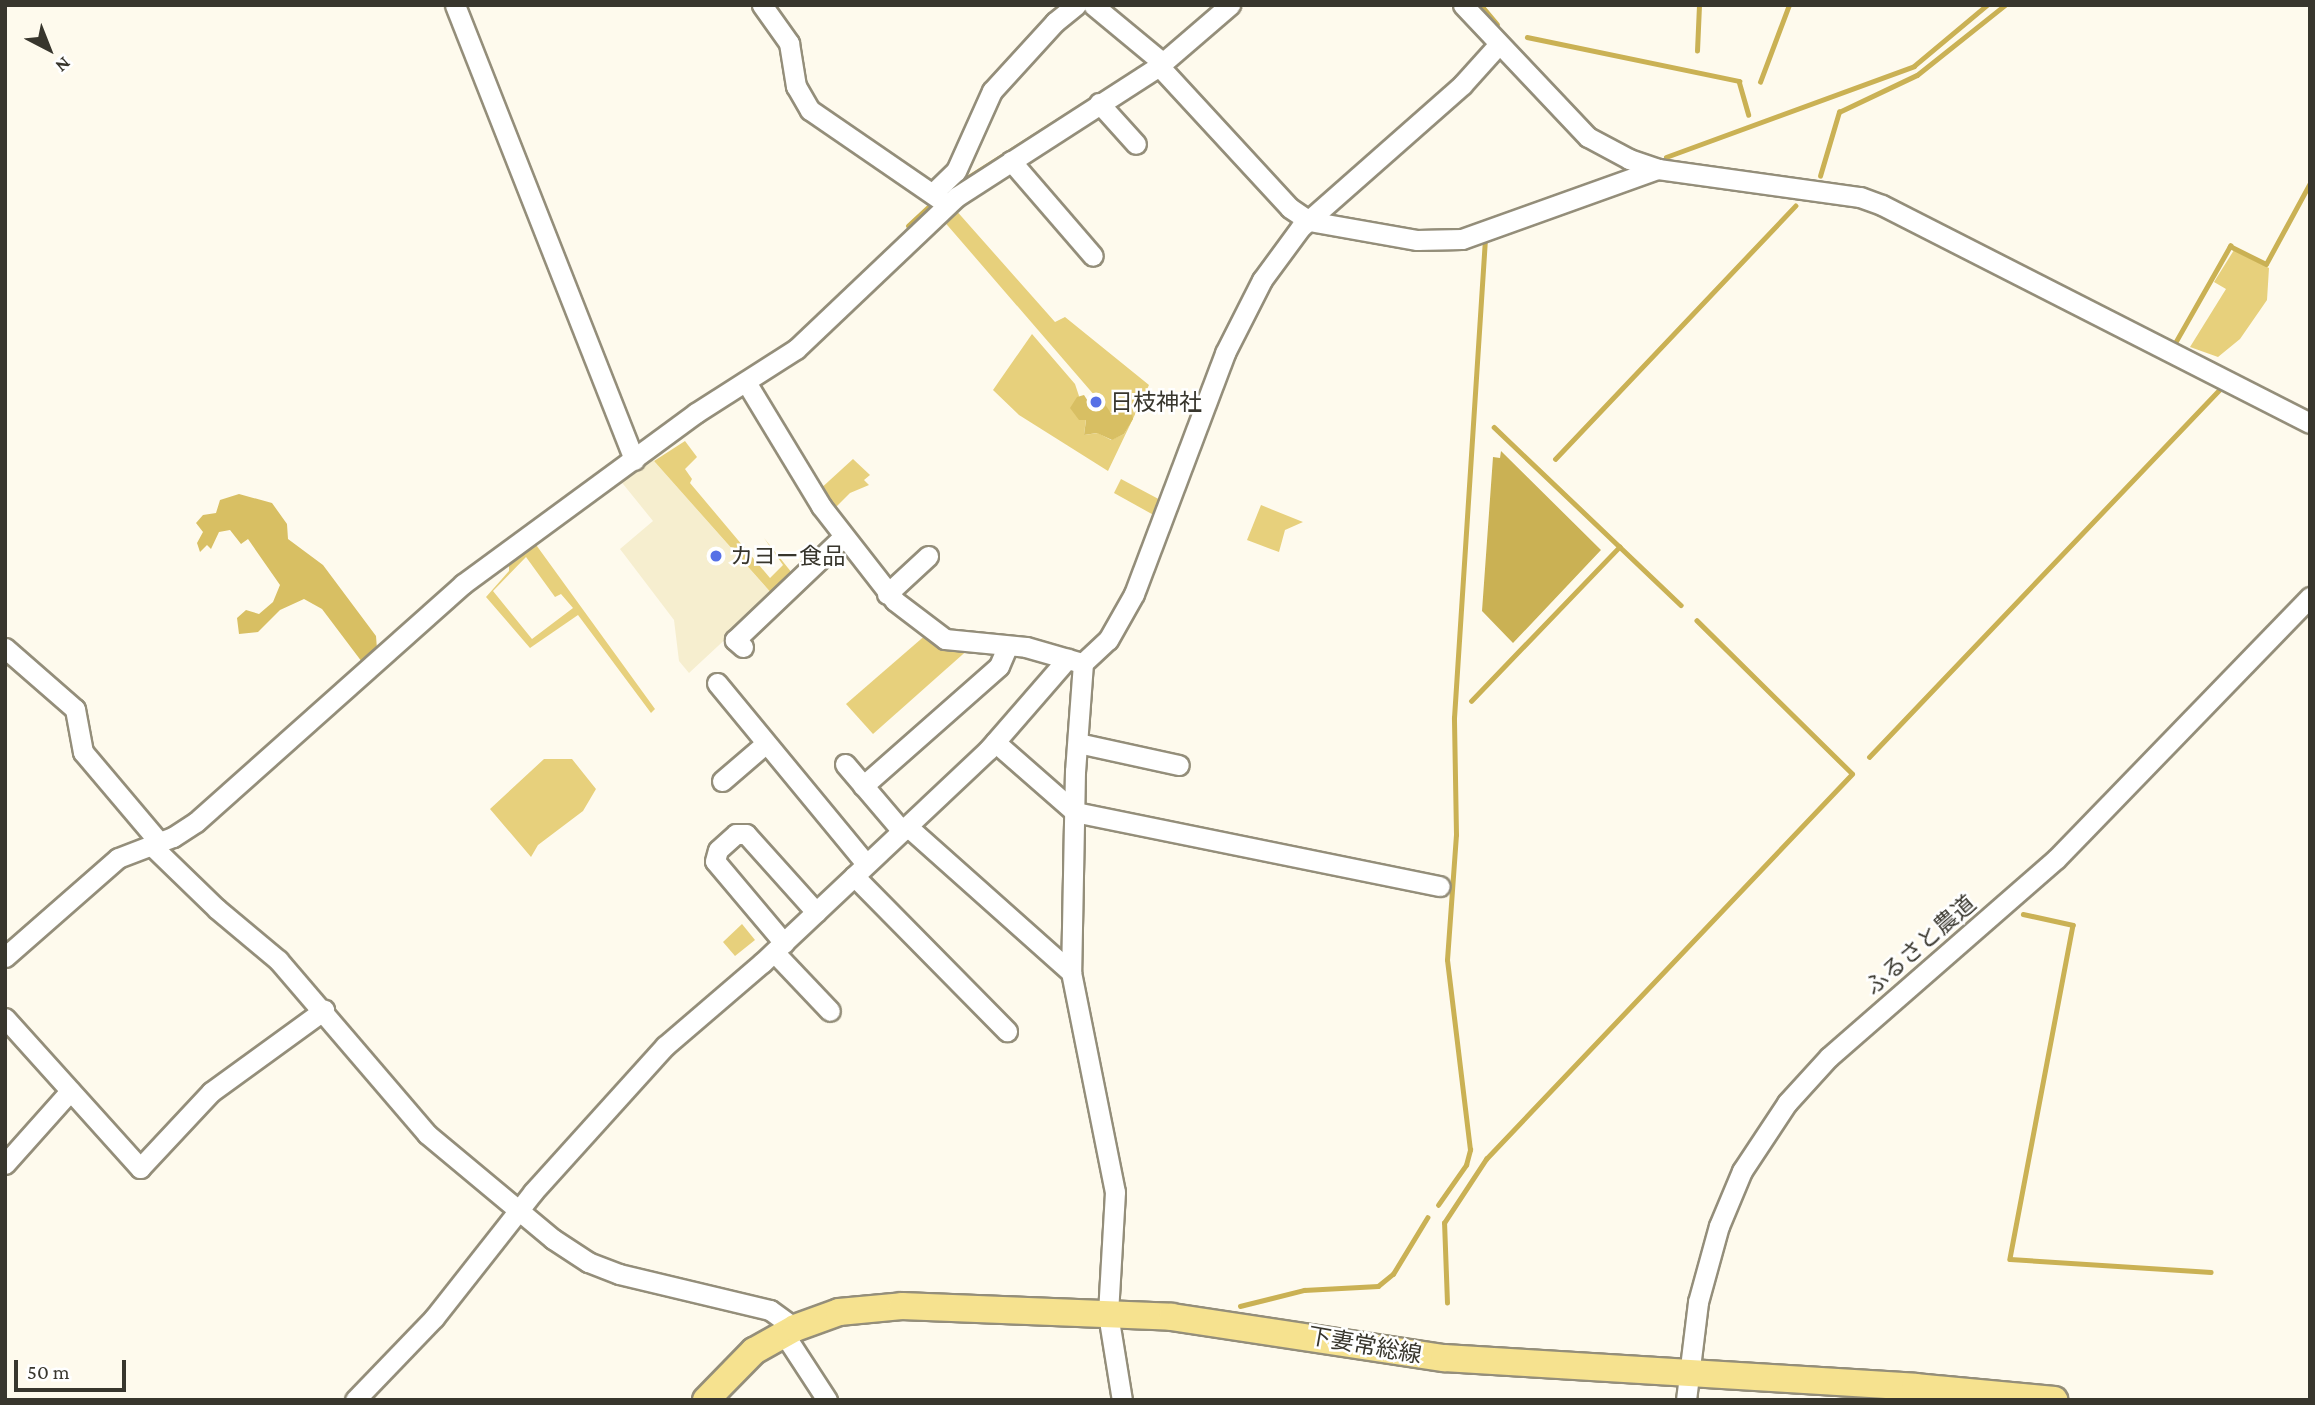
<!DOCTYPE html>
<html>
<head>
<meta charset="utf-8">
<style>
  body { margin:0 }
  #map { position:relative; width:2315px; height:1405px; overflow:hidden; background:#fefaed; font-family:"Crimson Pro","Noto Sans JP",serif }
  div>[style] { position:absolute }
  .built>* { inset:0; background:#f6eecf }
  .green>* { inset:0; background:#e7d07c }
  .forest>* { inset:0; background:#d8bf63 }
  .water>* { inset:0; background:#cab154 }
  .stream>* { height:4.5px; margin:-2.25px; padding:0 2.25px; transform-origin:2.25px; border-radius:2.25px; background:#cab154 }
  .roads { filter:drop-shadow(2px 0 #948e7a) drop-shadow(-2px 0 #948e7a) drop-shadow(0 2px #948e7a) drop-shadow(0 -2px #948e7a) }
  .minor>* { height:19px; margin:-9.5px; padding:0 9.5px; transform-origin:9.5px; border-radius:9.5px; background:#fff }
  .major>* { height:26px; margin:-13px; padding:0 13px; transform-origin:13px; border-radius:13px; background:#f6e28f }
  .dots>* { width:19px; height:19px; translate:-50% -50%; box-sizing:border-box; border:4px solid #fff; border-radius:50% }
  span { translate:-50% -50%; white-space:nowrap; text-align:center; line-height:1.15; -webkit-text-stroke:5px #fff; paint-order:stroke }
  .poi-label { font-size:23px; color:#38362d }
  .left { translate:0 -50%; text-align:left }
  .street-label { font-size:23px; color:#38362d }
  .frame { position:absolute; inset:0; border:7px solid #38362d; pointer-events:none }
  .north { position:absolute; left:14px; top:14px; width:70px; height:70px; -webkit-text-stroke:5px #fff; paint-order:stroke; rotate:138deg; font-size:19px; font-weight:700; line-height:28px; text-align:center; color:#38362d }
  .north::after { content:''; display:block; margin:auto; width:24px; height:32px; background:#38362d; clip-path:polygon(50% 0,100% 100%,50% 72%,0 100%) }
  .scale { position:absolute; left:14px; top:1360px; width:112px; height:32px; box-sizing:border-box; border:4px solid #38362d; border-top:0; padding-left:9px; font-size:21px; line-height:24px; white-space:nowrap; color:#38362d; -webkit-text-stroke:5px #fff; paint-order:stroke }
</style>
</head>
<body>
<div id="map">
  <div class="built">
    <div style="clip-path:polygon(645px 451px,773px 595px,689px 673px,679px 661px,674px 620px,620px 549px,653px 521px,615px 474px)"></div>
  </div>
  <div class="green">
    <div style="clip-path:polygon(954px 208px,1055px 322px,1065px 317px,1149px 385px,1108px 471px,1019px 415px,993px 390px,1032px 334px,1075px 384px,1079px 396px,1075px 414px,1086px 419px,1084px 435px,1098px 433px,1111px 440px,1124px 434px,1129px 425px,1120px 408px,1114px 413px,1108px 411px,942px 219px)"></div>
    <div style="clip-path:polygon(2234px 250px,2269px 268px,2267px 300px,2240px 339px,2218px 357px,2190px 347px,2226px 289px,2214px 282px)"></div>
    <div style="clip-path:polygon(685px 441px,697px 457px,685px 469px,692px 479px,690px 483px,770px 578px,783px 565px,764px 538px,792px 573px,773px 595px,654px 461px)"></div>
    <div style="clip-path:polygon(853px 459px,870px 475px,864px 480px,869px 485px,850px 493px,831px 512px,818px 491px)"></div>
    <div style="clip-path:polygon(1121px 479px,1166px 503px,1159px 518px,1114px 493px)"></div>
    <div style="clip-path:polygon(1261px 505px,1303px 522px,1285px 530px,1279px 552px,1247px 540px)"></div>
    <div style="clip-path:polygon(evenodd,534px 542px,655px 709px,651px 713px,578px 615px,530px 648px,486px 597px,509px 571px,509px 558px,534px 542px,526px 557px,555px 597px,561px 594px,573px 608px,532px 639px,493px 591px,526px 557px)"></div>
    <div style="clip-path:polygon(928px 633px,971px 647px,873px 734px,846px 704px)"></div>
    <div style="clip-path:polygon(544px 759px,572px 759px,596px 789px,583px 811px,538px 845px,531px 857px,490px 809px)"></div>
    <div style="clip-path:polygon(742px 924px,755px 940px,735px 956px,723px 942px)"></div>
  </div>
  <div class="forest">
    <div style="clip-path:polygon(1084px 395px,1091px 406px,1104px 403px,1111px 413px,1126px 405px,1131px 408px,1133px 419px,1124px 434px,1112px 440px,1097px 433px,1084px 435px,1086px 420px,1079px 420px,1070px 408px,1077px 397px)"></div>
    <div style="clip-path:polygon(239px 494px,272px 503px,287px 524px,288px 539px,323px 565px,376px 636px,377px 649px,362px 662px,322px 609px,304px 599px,280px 610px,258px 632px,239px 634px,237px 618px,246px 610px,259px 614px,273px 602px,280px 585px,248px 539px,241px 544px,230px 530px,219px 532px,211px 549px,207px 545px,200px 552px,197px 543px,203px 532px,196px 523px,203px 515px,216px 513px,220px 500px)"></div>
  </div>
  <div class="water">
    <div style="clip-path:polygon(1501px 451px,1601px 550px,1513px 643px,1482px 611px,1493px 457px,1500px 458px)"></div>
  </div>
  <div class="stream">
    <div style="left:1481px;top:5px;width:25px;rotate:50deg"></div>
    <div style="left:1527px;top:37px;width:217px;rotate:11.7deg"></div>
    <div style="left:1739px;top:81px;width:35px;rotate:74deg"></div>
    <div style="left:1697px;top:51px;width:46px;rotate:-87.5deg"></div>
    <div style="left:1760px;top:82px;width:82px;rotate:-69.4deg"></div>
    <div style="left:1666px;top:157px;width:264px;rotate:-20.1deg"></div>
    <div style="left:1914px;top:66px;width:95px;rotate:-39.9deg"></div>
    <div style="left:1820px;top:176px;width:67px;rotate:-73.5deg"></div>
    <div style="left:1839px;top:112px;width:86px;rotate:-25.4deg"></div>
    <div style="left:1917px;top:75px;width:112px;rotate:-38.5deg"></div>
    <div style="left:950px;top:189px;width:232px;rotate:-32.5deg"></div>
    <div style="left:908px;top:226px;width:37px;rotate:-43deg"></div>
    <div style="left:2175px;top:343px;width:112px;rotate:-60.4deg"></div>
    <div style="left:2230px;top:246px;width:40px;rotate:26.6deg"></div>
    <div style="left:2266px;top:264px;width:92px;rotate:-61.5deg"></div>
    <div style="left:1494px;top:427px;width:258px;rotate:43.6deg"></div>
    <div style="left:1555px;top:459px;width:349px;rotate:-46.5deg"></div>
    <div style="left:1471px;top:701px;width:214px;rotate:-46.1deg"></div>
    <div style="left:1869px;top:757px;width:507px;rotate:-46.36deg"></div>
    <div style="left:2023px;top:914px;width:51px;rotate:12.4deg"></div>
    <div style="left:2073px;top:925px;width:340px;rotate:100.7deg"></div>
    <div style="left:2010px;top:1259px;width:201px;rotate:3.7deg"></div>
    <div style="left:1438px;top:1205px;width:49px;rotate:-55deg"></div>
    <div style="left:1466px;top:1165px;width:16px;rotate:-75deg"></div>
    <div style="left:1470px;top:1150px;width:191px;rotate:-96.9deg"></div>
    <div style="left:1447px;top:960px;width:125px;rotate:-85.9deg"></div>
    <div style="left:1456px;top:835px;width:117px;rotate:-91deg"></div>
    <div style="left:1454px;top:718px;width:478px;rotate:-86.3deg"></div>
    <div style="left:1447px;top:1303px;width:80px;rotate:-92.1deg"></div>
    <div style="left:1444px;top:1223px;width:77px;rotate:-56.7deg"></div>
    <div style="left:1486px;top:1159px;width:531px;rotate:-46.45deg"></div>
    <div style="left:1852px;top:774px;width:218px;rotate:-135.4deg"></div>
    <div style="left:1240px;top:1306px;width:66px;rotate:-14deg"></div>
    <div style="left:1304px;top:1290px;width:74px;rotate:-3.1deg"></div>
    <div style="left:1378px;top:1286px;width:19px;rotate:-39deg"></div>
    <div style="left:1393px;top:1274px;width:66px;rotate:-58.7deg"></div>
  </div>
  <div class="roads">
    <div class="minor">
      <div style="left:455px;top:5px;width:489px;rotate:68.5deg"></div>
      <div style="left:762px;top:5px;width:47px;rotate:54.6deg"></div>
      <div style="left:789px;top:43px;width:44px;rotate:80.8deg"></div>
      <div style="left:796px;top:86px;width:28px;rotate:60deg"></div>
      <div style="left:810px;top:110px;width:166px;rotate:34.5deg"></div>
      <div style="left:1093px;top:5px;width:91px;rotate:39.6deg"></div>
      <div style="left:1463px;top:5px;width:182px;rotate:46.6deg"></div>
      <div style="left:1588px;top:137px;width:47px;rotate:28.2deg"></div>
      <div style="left:1629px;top:159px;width:31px;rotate:19deg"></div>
      <div style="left:1658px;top:169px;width:204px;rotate:7.9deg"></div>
      <div style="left:1860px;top:197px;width:23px;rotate:20deg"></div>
      <div style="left:1882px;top:205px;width:480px;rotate:27deg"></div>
      <div style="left:1159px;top:66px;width:193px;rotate:47.3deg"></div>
      <div style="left:1290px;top:208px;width:23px;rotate:34deg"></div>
      <div style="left:1309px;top:221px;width:110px;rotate:10deg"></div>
      <div style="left:1417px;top:240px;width:45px;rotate:-1.3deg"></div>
      <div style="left:1462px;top:239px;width:208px;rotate:-19.7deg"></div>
      <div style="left:1099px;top:103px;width:55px;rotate:47.9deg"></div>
      <div style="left:1011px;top:161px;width:125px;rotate:49.2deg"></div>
      <div style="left:934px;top:192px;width:30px;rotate:-44deg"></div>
      <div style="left:956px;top:171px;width:88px;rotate:-65.8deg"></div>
      <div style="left:992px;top:91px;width:93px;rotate:-47.6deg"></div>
      <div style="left:1055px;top:22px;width:27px;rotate:-39deg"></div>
      <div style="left:746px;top:382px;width:145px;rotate:58.8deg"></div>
      <div style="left:821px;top:506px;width:120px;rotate:52.1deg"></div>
      <div style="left:895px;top:601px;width:63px;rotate:37.2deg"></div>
      <div style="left:945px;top:639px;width:81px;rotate:5.6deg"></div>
      <div style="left:1026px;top:647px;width:54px;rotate:16.1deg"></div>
      <div style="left:887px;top:594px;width:56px;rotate:-42.8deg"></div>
      <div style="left:743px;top:647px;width:11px;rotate:-139deg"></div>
      <div style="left:735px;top:640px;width:149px;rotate:-43.6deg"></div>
      <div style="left:5px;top:648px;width:93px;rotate:41.1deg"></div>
      <div style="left:75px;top:709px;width:44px;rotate:79.5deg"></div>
      <div style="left:83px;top:752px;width:118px;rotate:49.8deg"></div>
      <div style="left:1083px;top:663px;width:34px;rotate:-43deg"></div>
      <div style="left:1108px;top:640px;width:53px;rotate:-60.5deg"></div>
      <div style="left:1134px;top:594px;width:258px;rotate:-69.3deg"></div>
      <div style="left:1225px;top:353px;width:82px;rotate:-63.1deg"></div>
      <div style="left:1262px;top:280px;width:66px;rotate:-53.7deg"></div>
      <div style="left:1301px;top:227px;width:215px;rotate:-41.4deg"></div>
      <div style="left:1462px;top:85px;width:54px;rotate:-48deg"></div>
      <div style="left:1083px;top:663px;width:108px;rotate:94.2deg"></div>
      <div style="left:1075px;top:771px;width:201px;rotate:91.1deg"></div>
      <div style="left:1071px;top:972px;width:224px;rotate:78.7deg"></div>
      <div style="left:1115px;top:1192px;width:122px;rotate:93.3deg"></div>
      <div style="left:1108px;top:1314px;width:87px;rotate:80.8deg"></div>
      <div style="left:717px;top:683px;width:234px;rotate:50.5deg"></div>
      <div style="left:995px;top:742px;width:106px;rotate:41.2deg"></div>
      <div style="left:1075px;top:812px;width:372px;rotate:11.5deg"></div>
      <div style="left:1078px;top:743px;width:103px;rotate:12.3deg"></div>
      <div style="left:845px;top:764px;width:88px;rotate:49.6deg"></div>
      <div style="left:722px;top:781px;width:57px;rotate:-40.7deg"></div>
      <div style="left:863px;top:786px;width:181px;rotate:-41.4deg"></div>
      <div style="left:999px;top:666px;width:21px;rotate:-67deg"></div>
      <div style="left:907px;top:826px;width:220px;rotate:41.7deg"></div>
      <div style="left:151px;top:845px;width:92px;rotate:44.1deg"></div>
      <div style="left:217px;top:909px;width:80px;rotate:39.9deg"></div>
      <div style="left:278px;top:960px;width:229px;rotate:49.4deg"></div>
      <div style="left:427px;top:1134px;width:164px;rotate:39.8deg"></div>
      <div style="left:553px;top:1239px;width:42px;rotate:33.3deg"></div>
      <div style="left:588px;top:1262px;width:33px;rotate:21deg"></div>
      <div style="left:619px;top:1274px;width:155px;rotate:13.4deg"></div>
      <div style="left:770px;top:1310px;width:31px;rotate:36deg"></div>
      <div style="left:854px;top:876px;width:218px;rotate:45.4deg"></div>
      <div style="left:784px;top:943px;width:107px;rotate:-130.1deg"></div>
      <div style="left:715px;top:861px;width:11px;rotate:-75deg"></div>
      <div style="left:718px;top:850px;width:24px;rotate:-42deg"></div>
      <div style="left:736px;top:834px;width:10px"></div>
      <div style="left:746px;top:834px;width:105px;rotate:48.1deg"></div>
      <div style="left:774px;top:952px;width:81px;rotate:46.5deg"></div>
      <div style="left:5px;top:957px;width:150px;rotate:-41.2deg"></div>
      <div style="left:118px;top:858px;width:59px;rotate:-20.9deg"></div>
      <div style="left:173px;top:837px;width:27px;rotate:-33deg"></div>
      <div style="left:196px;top:822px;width:358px;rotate:-41.7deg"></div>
      <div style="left:463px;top:584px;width:289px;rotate:-36.3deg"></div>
      <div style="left:696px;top:413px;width:119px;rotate:-32.6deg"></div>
      <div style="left:796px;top:349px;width:221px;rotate:-43.5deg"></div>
      <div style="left:956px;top:197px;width:242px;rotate:-32.8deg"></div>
      <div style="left:1159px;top:66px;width:94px;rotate:-40.7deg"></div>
      <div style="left:5px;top:1018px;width:202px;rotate:48deg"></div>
      <div style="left:140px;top:1168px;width:104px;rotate:-46.9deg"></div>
      <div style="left:211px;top:1092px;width:140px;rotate:-36deg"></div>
      <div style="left:5px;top:1164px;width:98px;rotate:-48.3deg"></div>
      <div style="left:784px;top:1334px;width:79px;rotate:56.9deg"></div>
      <div style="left:355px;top:1400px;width:114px;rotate:-46.1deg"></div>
      <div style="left:434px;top:1318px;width:160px;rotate:-51.8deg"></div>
      <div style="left:533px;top:1192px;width:197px;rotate:-47.9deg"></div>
      <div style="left:665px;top:1046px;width:128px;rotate:-40.6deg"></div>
      <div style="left:762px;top:963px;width:311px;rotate:-43.3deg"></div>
      <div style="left:988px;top:750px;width:121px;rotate:-49deg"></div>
      <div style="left:1686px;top:1400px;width:99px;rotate:-83deg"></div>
      <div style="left:1698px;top:1302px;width:79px;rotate:-74.6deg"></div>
      <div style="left:1719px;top:1226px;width:60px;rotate:-67.3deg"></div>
      <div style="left:1742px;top:1171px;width:82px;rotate:-56.5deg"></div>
      <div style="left:1787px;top:1103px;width:62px;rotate:-47.6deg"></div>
      <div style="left:1829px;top:1057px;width:301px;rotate:-41.1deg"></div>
      <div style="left:2056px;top:859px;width:365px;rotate:-45.9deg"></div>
    </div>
    <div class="major">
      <div style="left:706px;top:1400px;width:69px;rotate:-45.6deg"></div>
      <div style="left:754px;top:1351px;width:47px;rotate:-29.3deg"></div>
      <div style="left:795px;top:1328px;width:47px;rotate:-20deg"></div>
      <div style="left:839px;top:1312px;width:63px;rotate:-5.4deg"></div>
      <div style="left:902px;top:1306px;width:270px;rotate:2.3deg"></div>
      <div style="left:1172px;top:1317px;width:275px;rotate:8.6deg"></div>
      <div style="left:1444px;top:1358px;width:472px;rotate:3.5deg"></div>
      <div style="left:1915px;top:1387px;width:140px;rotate:5.3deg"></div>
    </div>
  </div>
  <div class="dots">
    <div style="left:1096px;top:402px;background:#5670e6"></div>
    <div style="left:716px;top:556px;background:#5670e6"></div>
  </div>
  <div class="poi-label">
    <span class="left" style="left:1110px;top:402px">日枝神社</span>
    <span class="left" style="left:730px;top:556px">カヨー食品</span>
  </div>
  <div class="street-label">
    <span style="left:1920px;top:945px;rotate:-41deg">ふるさと農道</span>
    <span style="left:1365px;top:1345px;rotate:10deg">下妻常総線</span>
  </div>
  <div class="frame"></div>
  <div class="north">N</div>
  <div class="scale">50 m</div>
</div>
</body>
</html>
